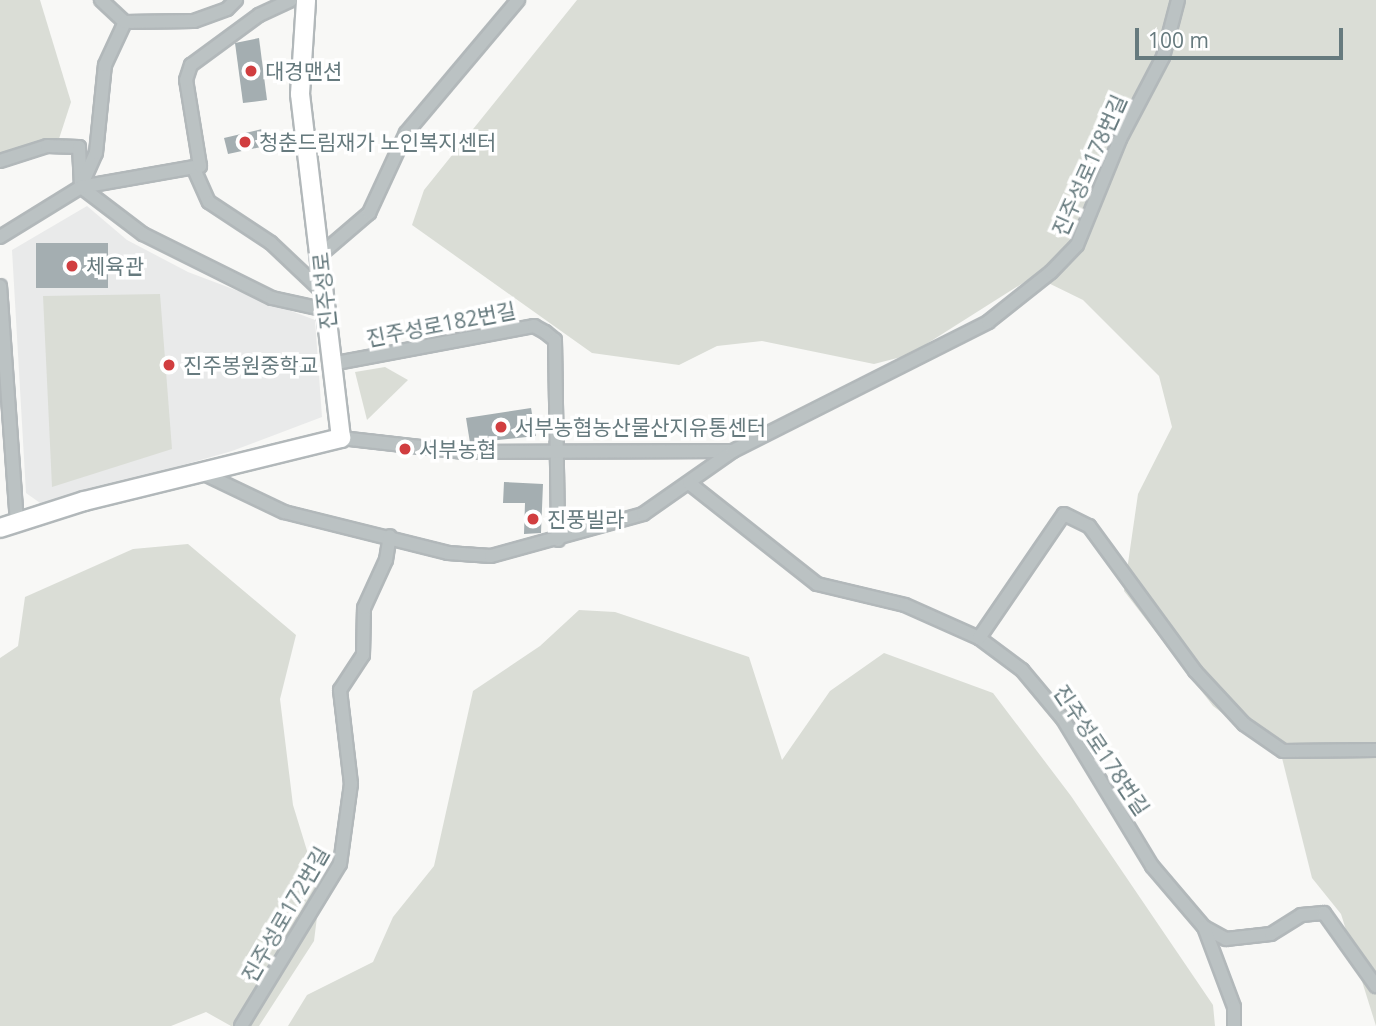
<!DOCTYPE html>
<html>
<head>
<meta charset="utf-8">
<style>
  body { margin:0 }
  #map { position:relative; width:1376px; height:1026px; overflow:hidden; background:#f8f8f6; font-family:"Open Sans","Noto Sans KR",sans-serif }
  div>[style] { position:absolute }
  .built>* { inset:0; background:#e9eaea }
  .green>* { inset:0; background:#daddd6 }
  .building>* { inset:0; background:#a4aeb1 }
  .roads { filter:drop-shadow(2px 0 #b2b8ba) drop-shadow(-2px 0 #b2b8ba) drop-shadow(0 2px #b2b8ba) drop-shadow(0 -2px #b2b8ba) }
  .minor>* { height:12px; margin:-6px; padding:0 6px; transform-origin:6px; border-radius:6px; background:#bbc2c3 }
  .major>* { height:18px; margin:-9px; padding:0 9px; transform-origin:9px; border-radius:9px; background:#fff }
  .dots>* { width:19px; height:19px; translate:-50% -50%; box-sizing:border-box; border:4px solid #fff; border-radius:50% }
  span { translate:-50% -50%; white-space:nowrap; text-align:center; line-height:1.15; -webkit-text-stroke:7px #fff; paint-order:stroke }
  .poi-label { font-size:21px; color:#667a7e }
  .left { translate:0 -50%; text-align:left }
  .street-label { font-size:21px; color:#667a7e }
  .scale { position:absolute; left:1135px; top:28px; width:208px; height:32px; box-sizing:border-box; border:4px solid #667a7e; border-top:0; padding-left:9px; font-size:21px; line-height:24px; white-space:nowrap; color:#667a7e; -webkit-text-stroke:5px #fff; paint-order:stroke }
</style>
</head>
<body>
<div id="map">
  <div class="built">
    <div style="clip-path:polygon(87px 206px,127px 240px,188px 272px,315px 320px,322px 417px,232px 451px,43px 505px,26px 493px,12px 250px)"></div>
  </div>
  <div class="green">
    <div style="clip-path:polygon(0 0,40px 0,71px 102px,56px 148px,0 158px)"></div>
    <div style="clip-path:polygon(577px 0,1376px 0,1376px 1026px,1341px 914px,1312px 878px,1282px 758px,1213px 706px,1124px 591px,1138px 494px,1172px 427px,1159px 376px,1083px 300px,1034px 276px,909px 355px,874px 364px,762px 341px,717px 346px,679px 365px,592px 353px,412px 225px,424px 190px)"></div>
    <div style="clip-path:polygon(160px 294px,172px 449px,52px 487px,43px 296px)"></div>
    <div style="clip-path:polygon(385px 367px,408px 380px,367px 420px,355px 372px)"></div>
    <div style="clip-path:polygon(188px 544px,296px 635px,280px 699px,293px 805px,320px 893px,314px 941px,259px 1026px,231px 1026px,206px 1012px,171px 1026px,0 1026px,0 658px,18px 646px,25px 597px,133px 549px)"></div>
    <div style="clip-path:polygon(579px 610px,615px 612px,749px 657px,782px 760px,830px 691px,884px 653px,993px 693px,1071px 796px,1213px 1005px,1215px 1026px,288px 1026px,307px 995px,373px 962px,393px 917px,434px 866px,473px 691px,540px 646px)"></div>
  </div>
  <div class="building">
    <div style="clip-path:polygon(259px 38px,267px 100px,243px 103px,235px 43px)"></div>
    <div style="clip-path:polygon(262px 129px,266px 146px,228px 154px,224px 138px)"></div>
    <div style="clip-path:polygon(36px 243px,108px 243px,108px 288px,36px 288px)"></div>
    <div style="clip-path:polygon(531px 408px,536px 436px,470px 443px,466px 418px)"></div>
    <div style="clip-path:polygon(504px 482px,543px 484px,541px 533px,524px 534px,525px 503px,503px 503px)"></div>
  </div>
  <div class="roads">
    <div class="minor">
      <div style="left:101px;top:0;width:33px;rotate:43deg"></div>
      <div style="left:0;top:161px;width:49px;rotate:-17.7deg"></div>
      <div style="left:47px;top:146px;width:32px;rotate:2deg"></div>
      <div style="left:79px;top:147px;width:40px;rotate:87.1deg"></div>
      <div style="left:81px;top:187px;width:78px;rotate:37.2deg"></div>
      <div style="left:143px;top:234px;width:144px;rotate:26.4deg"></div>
      <div style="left:272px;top:298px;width:55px;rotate:12.5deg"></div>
      <div style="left:194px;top:169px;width:36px;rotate:66deg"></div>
      <div style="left:209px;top:202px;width:74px;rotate:33.5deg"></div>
      <div style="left:271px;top:243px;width:74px;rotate:43.4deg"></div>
      <div style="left:82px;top:184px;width:34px;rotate:-66deg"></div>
      <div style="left:96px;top:153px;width:88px;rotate:-84.2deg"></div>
      <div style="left:105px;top:65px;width:47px;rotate:-65.1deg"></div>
      <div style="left:125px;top:22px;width:69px;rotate:-0.8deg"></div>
      <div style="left:194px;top:21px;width:35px;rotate:-20deg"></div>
      <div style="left:227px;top:9px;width:13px;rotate:-45deg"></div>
      <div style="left:0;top:237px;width:95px;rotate:-31.7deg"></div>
      <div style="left:81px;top:187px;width:121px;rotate:-10deg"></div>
      <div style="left:200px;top:166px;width:87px;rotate:-99.2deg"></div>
      <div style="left:186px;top:80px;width:16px;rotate:-72deg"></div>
      <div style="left:191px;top:65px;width:84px;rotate:-36.3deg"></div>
      <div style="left:259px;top:15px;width:35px;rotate:-25deg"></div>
      <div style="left:320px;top:255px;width:65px;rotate:-40.6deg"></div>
      <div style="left:369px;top:213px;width:88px;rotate:-65.2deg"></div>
      <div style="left:406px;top:133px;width:174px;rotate:-49.9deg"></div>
      <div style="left:0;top:286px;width:238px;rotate:85.9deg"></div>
      <div style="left:331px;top:364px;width:207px;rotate:-10.6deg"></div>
      <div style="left:534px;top:326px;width:13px;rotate:29deg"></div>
      <div style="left:545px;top:332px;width:13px;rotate:39deg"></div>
      <div style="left:555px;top:340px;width:200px;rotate:89.1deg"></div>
      <div style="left:341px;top:438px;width:124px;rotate:6.5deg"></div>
      <div style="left:464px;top:452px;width:268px;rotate:-0.2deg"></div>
      <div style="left:198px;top:471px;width:95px;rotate:25.5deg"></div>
      <div style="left:284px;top:512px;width:169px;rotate:14deg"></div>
      <div style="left:448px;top:553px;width:43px;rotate:4deg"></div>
      <div style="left:491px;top:556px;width:158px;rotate:-15.4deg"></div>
      <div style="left:643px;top:514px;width:110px;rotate:-35deg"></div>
      <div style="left:733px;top:451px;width:286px;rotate:-26.8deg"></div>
      <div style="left:988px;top:322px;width:80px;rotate:-38.4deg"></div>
      <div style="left:1051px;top:272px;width:37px;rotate:-46deg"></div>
      <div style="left:1077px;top:245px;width:114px;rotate:-67.9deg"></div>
      <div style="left:1120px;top:139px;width:93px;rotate:-62.3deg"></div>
      <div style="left:1163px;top:57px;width:59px;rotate:-75.3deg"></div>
      <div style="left:689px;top:483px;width:163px;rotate:38.3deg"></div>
      <div style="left:817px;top:584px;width:90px;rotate:13.4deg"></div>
      <div style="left:905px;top:605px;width:81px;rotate:24deg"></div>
      <div style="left:979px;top:638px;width:54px;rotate:36.7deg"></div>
      <div style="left:1022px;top:670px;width:64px;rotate:50.1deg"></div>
      <div style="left:1063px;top:719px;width:172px;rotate:58.8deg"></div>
      <div style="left:1152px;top:866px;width:80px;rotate:49.6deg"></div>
      <div style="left:1204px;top:927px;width:25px;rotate:29deg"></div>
      <div style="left:1226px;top:939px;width:45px;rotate:-6.3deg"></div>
      <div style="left:1271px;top:934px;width:36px;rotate:-32deg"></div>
      <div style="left:1301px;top:915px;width:23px;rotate:-5deg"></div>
      <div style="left:1324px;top:913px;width:90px;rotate:54.5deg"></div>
      <div style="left:979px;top:638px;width:150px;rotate:-55.6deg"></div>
      <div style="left:1064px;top:514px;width:28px;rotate:26deg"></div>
      <div style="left:1089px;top:526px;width:180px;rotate:53.8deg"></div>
      <div style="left:1195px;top:671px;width:72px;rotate:47.2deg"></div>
      <div style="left:1244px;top:724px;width:47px;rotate:34.7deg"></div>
      <div style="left:1283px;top:751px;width:93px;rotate:-0.6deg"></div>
      <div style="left:1204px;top:927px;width:85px;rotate:69.4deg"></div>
      <div style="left:1234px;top:1007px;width:19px;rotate:90deg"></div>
      <div style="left:241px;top:1026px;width:190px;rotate:-58.6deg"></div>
      <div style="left:340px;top:864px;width:81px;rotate:-82.2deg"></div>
      <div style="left:351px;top:784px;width:95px;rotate:-96.7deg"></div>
      <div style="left:340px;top:690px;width:42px;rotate:-56.7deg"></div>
      <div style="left:363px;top:655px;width:47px;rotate:-88.8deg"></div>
      <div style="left:364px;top:608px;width:53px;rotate:-65.4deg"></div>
      <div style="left:386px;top:560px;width:24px;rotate:-81deg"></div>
    </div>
    <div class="major">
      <div style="left:0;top:528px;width:88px;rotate:-17.8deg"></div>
      <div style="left:84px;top:501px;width:265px;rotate:-13.8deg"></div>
      <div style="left:341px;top:438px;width:346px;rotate:-96.8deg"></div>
      <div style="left:300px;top:94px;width:94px;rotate:-86.3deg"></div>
    </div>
  </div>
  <div class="dots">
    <div style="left:251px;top:71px;background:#d13e40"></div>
    <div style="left:245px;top:142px;background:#d13e40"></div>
    <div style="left:72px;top:266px;background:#d13e40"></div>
    <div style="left:169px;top:365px;background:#d13e40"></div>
    <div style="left:501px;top:427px;background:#d13e40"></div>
    <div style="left:405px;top:449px;background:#d13e40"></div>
    <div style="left:533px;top:519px;background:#d13e40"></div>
  </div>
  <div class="poi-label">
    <span class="left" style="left:265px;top:71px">대경맨션</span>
    <span class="left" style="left:259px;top:142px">청춘드림재가 노인복지센터</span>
    <span class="left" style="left:86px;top:266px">체육관</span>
    <span class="left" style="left:183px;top:365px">진주봉원중학교</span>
    <span class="left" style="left:515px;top:427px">서부농협농산물산지유통센터</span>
    <span class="left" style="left:419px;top:449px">서부농협</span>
    <span class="left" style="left:547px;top:519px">진풍빌라</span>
  </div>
  <div class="street-label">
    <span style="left:1089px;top:165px;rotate:-66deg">진주성로178번길</span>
    <span style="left:324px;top:291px;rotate:-96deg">진주성로</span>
    <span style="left:441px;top:324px;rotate:-11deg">진주성로182번길</span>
    <span style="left:1102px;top:750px;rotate:56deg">진주성로178번길</span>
    <span style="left:285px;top:914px;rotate:-60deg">진주성로172번길</span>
  </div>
  <div class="scale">100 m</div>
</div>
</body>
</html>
